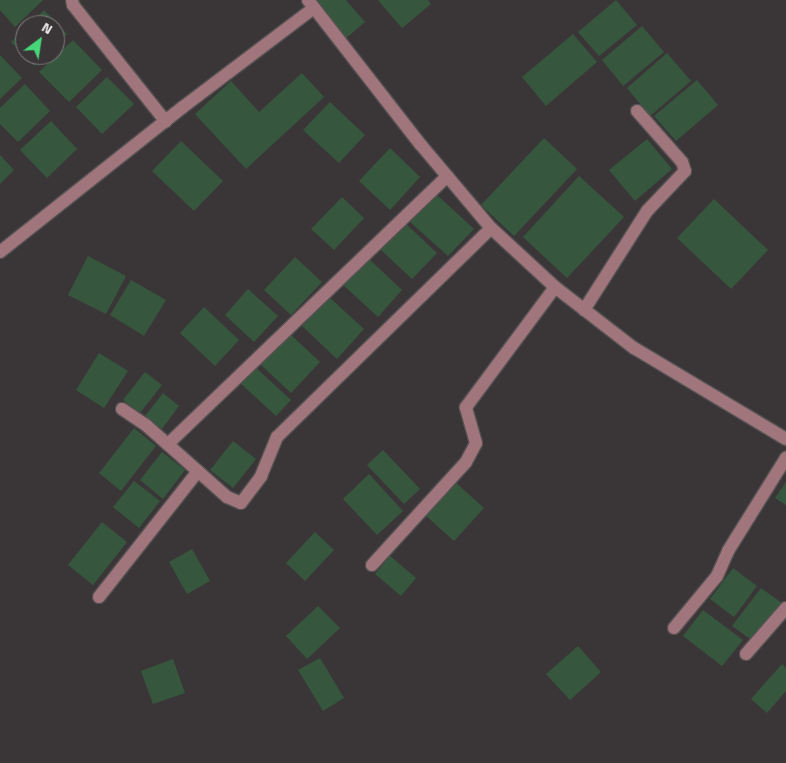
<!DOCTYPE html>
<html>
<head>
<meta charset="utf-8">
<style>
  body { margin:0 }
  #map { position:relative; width:786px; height:763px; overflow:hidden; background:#3a3637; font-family:"Titillium Web",sans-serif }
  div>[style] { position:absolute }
  .building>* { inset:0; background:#36573e }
  .roads { filter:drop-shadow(1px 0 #565253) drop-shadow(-1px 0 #565253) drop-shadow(0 1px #565253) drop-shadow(0 -1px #565253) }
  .minor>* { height:12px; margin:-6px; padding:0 6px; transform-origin:6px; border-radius:6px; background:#a0767c }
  span { translate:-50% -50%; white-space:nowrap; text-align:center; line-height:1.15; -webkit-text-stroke:5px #3a3637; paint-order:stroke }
  .north { position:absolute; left:15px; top:15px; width:50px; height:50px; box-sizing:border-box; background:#3a3637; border:1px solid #807d7d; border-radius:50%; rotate:31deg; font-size:14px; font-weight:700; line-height:20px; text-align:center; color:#e9e7e7 }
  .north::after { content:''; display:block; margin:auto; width:18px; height:22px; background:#47d779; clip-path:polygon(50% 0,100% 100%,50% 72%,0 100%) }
</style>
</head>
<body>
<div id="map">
  <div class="building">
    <div style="clip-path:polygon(0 0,43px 0,15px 27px,0 10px)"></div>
    <div style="clip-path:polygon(312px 0,346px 0,365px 22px,345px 39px)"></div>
    <div style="clip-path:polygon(378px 0,428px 0,431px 4px,402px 28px)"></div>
    <div style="clip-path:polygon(616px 0,637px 25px,599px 56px,578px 32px)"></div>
    <div style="clip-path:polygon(44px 10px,67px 34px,55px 46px,55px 25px,29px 25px)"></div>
    <div style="clip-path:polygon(642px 26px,664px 52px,623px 86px,602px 60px)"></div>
    <div style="clip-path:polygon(25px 28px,25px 55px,46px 55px,34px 66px,11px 42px)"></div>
    <div style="clip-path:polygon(573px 34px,597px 62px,546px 106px,522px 77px)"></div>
    <div style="clip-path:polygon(73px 40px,102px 70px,69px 102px,39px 72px)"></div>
    <div style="clip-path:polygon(667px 53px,691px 81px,650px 116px,627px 88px)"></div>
    <div style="clip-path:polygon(0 55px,22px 78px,0 99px)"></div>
    <div style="clip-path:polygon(302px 73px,324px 97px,246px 169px,195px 114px,231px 81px,259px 112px)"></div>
    <div style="clip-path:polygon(107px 77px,134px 104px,102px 134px,76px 107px)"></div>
    <div style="clip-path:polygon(697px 80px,718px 105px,676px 141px,654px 116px)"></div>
    <div style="clip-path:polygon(25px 84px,50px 111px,18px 142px,0 124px,0 108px)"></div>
    <div style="clip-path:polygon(330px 102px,365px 135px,339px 163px,303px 130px)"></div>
    <div style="clip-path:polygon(51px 121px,77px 149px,47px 178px,20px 150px)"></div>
    <div style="clip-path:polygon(544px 138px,577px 169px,514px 236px,481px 205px)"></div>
    <div style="clip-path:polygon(647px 139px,672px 169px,635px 201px,609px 170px)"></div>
    <div style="clip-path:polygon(181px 141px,223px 181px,194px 211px,152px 171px)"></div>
    <div style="clip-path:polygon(390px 148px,420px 177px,390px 210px,359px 181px)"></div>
    <div style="clip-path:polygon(0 155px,14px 170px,0 184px)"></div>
    <div style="clip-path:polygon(579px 176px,624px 217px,567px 278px,523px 237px)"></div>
    <div style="clip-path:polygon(436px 194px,474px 229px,448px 256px,410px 222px)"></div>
    <div style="clip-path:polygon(342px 197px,364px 218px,334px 250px,311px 229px)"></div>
    <div style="clip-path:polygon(714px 199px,768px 250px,731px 289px,677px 238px)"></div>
    <div style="clip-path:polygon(405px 223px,437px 253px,412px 279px,380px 249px)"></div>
    <div style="clip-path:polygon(88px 256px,126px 276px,106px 314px,68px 295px)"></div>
    <div style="clip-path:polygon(295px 257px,322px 282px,291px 315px,264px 290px)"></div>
    <div style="clip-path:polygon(368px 258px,402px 290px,378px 317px,343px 285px)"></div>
    <div style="clip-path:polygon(131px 280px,166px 300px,144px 336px,110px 315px)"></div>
    <div style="clip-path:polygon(248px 289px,278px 316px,254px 342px,225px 315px)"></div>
    <div style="clip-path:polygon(329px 297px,364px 329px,337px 359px,302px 326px)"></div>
    <div style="clip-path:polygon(204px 307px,239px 340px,215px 366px,180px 333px)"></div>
    <div style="clip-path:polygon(289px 333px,320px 362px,291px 393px,260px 364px)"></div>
    <div style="clip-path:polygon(99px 353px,128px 371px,104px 408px,76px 390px)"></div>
    <div style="clip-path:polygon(254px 366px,291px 400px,276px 416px,239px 382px)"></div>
    <div style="clip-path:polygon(145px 372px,162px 385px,140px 413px,123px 400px)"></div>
    <div style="clip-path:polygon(163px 393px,179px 406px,162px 429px,145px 416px)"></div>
    <div style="clip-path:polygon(134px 428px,156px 446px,121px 491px,99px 473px)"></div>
    <div style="clip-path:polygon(233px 441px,256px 459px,233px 488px,210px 470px)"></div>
    <div style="clip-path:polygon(383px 450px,420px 489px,404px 504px,367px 465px)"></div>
    <div style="clip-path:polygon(162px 452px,185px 470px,163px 499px,140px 480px)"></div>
    <div style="clip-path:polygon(369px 474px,403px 511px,377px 535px,343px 499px)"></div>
    <div style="clip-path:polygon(134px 481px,160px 501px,139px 528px,113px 507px)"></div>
    <div style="clip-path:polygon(454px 481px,484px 508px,454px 541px,424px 514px)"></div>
    <div style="clip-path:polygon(786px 482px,786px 505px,775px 498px)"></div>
    <div style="clip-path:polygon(102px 522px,127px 542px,93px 585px,68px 565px)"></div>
    <div style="clip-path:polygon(315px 532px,334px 550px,305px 581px,286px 563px)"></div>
    <div style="clip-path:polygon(192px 549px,210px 581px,187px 594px,169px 562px)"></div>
    <div style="clip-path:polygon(390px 556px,416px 578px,401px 596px,375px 574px)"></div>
    <div style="clip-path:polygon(733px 568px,757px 586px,734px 617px,710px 599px)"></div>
    <div style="clip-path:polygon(761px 588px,782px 603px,753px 641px,732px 626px)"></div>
    <div style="clip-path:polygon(318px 606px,340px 628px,307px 659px,286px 636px)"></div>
    <div style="clip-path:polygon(703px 610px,743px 640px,722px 666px,683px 636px)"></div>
    <div style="clip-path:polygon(578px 646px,601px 672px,570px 700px,546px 674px)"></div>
    <div style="clip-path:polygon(320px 658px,344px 698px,323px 711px,298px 670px)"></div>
    <div style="clip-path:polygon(173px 659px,185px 693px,153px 704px,141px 671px)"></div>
    <div style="clip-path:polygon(782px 664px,786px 668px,786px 691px,767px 713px,751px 699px)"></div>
  </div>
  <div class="roads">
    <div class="minor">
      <div style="left:72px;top:0;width:5px;rotate:79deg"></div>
      <div style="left:73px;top:5px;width:149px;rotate:51.5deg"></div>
      <div style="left:308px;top:0;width:184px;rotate:52.1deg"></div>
      <div style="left:421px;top:145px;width:109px;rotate:49.9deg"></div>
      <div style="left:491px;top:228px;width:87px;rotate:42.7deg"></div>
      <div style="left:555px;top:287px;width:100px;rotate:37.7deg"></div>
      <div style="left:634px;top:348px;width:177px;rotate:30.9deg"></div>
      <div style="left:0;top:252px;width:233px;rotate:-38.4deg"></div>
      <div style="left:183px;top:107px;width:164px;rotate:-37.1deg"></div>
      <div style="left:584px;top:310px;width:117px;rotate:-57.5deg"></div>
      <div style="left:647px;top:211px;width:55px;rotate:-46.5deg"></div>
      <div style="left:685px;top:171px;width:9px;rotate:-108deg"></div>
      <div style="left:682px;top:162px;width:68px;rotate:-131.4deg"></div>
      <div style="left:122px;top:409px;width:30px;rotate:34deg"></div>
      <div style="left:147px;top:426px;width:107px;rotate:41.6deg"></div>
      <div style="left:227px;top:497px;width:15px;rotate:23deg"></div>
      <div style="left:241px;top:503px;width:34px;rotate:-53deg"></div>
      <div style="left:261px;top:476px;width:42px;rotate:-67.7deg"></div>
      <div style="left:277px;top:437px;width:299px;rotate:-44.3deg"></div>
      <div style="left:168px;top:444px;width:387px;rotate:-43.8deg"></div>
      <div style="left:372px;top:565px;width:139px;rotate:-47.6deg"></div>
      <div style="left:466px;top:462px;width:21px;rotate:-62deg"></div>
      <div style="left:476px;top:443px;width:37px;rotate:-106deg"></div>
      <div style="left:466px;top:407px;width:149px;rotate:-53.4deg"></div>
      <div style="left:99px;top:597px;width:160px;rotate:-51.8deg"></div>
      <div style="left:674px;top:628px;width:67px;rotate:-50.4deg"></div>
      <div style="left:717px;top:576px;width:27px;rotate:-66deg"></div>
      <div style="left:728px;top:551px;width:110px;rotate:-58.1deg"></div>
      <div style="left:746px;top:654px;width:61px;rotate:-49deg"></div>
    </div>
  </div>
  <div class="north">N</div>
</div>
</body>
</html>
